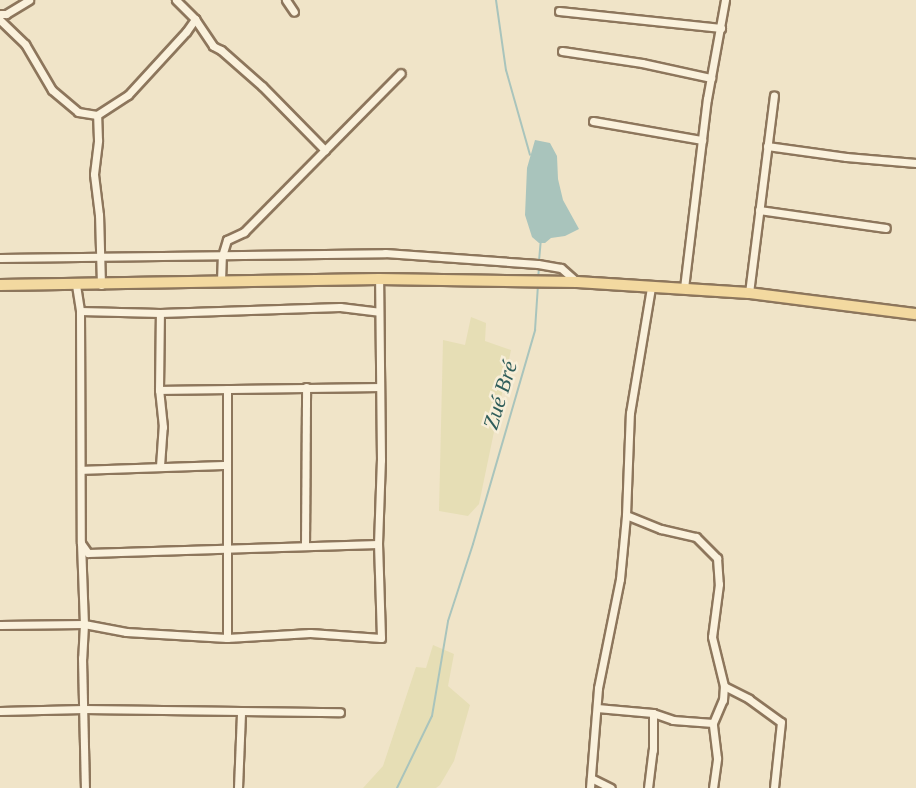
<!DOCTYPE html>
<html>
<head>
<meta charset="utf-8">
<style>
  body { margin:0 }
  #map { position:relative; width:916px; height:788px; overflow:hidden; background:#f0e4c8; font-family:Georgia,serif }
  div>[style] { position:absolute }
  .farmland>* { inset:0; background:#e6deb5 }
  .water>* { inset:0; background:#a9c4bc }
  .stream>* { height:2px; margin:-1px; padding:0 1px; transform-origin:1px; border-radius:1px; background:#a9c4bc }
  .roads { filter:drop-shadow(2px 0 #8d765c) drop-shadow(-2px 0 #8d765c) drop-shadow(0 2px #8d765c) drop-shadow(0 -2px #8d765c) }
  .minor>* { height:7px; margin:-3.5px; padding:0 3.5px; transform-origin:3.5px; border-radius:3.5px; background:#faf1dc }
  .primary>* { height:10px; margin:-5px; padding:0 5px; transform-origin:5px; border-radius:5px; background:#f3d9a0 }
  span { translate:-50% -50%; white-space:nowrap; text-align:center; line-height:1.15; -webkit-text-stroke:5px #f7eed8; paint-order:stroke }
  .water-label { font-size:22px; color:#2f5d5a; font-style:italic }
</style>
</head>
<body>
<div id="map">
  <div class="farmland">
    <div style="clip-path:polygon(471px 317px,486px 323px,485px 341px,511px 350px,479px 504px,468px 516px,439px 511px,443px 340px,465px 345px)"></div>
    <div style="clip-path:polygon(433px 645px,454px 654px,448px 686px,470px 705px,454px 761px,440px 785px,436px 788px,363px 788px,383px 766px,416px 667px,426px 668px)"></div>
  </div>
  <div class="water">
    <div style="clip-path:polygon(535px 140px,550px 143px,557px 156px,558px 179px,563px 200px,579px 229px,565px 236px,551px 238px,545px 243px,539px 243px,532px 237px,525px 215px,527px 168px)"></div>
  </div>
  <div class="stream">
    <div style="left:496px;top:0;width:71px;rotate:81.9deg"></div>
    <div style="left:506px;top:70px;width:88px;rotate:74.2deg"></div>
    <div style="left:539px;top:261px;width:21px;rotate:-85deg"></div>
    <div style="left:538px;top:279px;width:12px;rotate:-85deg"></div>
    <div style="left:397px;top:788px;width:80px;rotate:-64.1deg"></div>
    <div style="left:432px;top:716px;width:96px;rotate:-80.4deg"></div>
    <div style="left:448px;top:621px;width:81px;rotate:-72deg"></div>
    <div style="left:473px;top:544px;width:223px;rotate:-73.8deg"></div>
    <div style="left:535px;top:330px;width:45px;rotate:-86.2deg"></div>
  </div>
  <div class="roads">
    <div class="minor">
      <div style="left:176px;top:0;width:27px;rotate:45deg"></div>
      <div style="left:195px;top:19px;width:32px;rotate:56deg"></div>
      <div style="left:213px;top:46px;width:9px;rotate:27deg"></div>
      <div style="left:221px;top:50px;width:55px;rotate:41.3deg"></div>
      <div style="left:262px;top:86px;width:90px;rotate:45.5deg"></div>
      <div style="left:286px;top:0;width:14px;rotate:56deg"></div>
      <div style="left:559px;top:11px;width:163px;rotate:6deg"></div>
      <div style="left:0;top:14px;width:6px"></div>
      <div style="left:6px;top:14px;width:27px;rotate:-31deg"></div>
      <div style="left:0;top:20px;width:35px;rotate:44deg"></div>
      <div style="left:25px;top:44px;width:53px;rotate:59.6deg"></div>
      <div style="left:52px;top:90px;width:34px;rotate:40deg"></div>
      <div style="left:78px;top:112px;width:19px;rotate:9deg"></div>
      <div style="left:562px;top:51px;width:81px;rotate:8.5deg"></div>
      <div style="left:642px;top:63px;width:71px;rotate:12.3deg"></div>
      <div style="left:593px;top:121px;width:111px;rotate:9.9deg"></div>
      <div style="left:767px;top:146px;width:80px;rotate:7.9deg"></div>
      <div style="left:846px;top:157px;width:70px;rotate:4.9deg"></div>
      <div style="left:759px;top:210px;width:128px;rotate:8.1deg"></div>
      <div style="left:0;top:258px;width:385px;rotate:-0.7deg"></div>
      <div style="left:385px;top:253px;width:153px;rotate:4.1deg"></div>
      <div style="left:538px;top:264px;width:23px;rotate:10deg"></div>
      <div style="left:561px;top:268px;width:21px;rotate:41deg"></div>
      <div style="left:221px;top:281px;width:25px;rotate:-88deg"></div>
      <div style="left:222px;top:256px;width:17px;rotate:-73deg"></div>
      <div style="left:227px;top:240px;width:19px;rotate:-25deg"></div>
      <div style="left:244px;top:232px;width:223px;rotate:-45.4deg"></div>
      <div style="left:76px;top:285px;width:26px;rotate:81deg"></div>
      <div style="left:80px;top:311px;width:232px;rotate:89.8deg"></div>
      <div style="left:81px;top:543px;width:81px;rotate:87.9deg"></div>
      <div style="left:84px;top:624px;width:43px;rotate:10.8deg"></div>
      <div style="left:126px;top:632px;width:101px;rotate:3.4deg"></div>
      <div style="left:227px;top:638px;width:83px;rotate:-3.4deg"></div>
      <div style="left:310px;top:633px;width:71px;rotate:4deg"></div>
      <div style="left:381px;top:638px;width:94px;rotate:-91.8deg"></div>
      <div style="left:378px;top:544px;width:290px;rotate:178.2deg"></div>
      <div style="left:88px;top:553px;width:12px;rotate:-125deg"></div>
      <div style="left:101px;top:285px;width:70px;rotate:-91.6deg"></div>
      <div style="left:99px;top:215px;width:41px;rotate:-97deg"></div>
      <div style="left:94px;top:174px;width:34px;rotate:-83deg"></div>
      <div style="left:98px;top:140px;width:25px;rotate:-92deg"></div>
      <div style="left:97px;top:115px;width:37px;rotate:-33deg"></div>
      <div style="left:128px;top:95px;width:86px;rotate:-47.4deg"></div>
      <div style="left:186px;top:32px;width:16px;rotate:-55deg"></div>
      <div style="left:684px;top:288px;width:190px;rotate:-83.1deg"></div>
      <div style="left:707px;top:99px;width:101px;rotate:-79.7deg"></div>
      <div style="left:749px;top:293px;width:199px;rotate:-82.8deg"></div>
      <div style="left:80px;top:311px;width:80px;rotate:1.4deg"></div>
      <div style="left:160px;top:313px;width:180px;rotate:-1.9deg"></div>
      <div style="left:340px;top:307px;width:39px;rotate:7deg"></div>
      <div style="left:227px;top:389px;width:249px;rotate:90deg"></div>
      <div style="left:159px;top:390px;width:219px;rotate:-0.8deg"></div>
      <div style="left:160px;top:466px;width:39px;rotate:-86deg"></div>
      <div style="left:163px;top:427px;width:37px;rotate:-96deg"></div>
      <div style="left:159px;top:390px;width:77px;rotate:-89.3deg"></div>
      <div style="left:81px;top:470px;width:146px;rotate:-2deg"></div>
      <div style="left:626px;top:515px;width:38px;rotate:22deg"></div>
      <div style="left:661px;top:529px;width:36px;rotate:13deg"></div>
      <div style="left:696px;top:537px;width:30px;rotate:45deg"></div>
      <div style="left:717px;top:558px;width:26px;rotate:86deg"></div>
      <div style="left:719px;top:584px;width:53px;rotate:97.5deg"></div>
      <div style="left:712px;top:637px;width:50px;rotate:76.2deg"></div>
      <div style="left:724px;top:686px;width:28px;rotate:27deg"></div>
      <div style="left:749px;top:699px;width:39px;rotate:36deg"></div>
      <div style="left:781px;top:722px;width:66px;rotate:96.1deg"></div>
      <div style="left:378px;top:544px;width:84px;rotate:-88deg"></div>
      <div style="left:381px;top:460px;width:181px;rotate:-90.6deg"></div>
      <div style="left:305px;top:546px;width:159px;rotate:-89.6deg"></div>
      <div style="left:0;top:625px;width:84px;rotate:-0.7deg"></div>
      <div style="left:84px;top:624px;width:34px;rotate:93deg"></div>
      <div style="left:82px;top:658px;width:130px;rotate:88.7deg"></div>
      <div style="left:597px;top:708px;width:56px;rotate:5.1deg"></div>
      <div style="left:653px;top:713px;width:21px;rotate:19deg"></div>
      <div style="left:673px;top:720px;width:40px;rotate:4.3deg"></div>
      <div style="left:0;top:711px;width:84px;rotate:-1.4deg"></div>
      <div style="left:84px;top:709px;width:256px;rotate:0.7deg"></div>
      <div style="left:591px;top:778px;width:22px;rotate:27deg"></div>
      <div style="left:238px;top:788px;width:76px;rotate:-87.7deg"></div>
      <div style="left:590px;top:788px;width:100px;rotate:-85.4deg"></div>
      <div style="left:598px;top:688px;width:111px;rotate:-78.6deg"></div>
      <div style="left:620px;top:579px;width:64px;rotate:-84.6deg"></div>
      <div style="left:626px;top:515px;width:102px;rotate:-87.8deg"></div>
      <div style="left:630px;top:413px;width:128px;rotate:-80.5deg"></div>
      <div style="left:648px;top:788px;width:38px;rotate:-83deg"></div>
      <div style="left:653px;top:750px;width:37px;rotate:-90deg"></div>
      <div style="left:713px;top:788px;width:30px;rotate:-82deg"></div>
      <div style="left:717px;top:758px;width:35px;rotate:-97deg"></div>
      <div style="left:713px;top:723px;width:25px;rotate:-67deg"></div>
      <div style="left:723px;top:700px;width:14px;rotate:-86deg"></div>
    </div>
    <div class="primary">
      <div style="left:0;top:285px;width:379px;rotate:-0.9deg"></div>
      <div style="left:379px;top:279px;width:198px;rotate:0.9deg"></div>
      <div style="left:577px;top:282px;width:172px;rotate:3.7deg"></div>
      <div style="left:749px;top:293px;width:168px;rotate:7.2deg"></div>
    </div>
  </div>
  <div class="water-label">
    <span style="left:500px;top:395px;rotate:-73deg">Zué Bré</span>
  </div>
</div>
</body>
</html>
